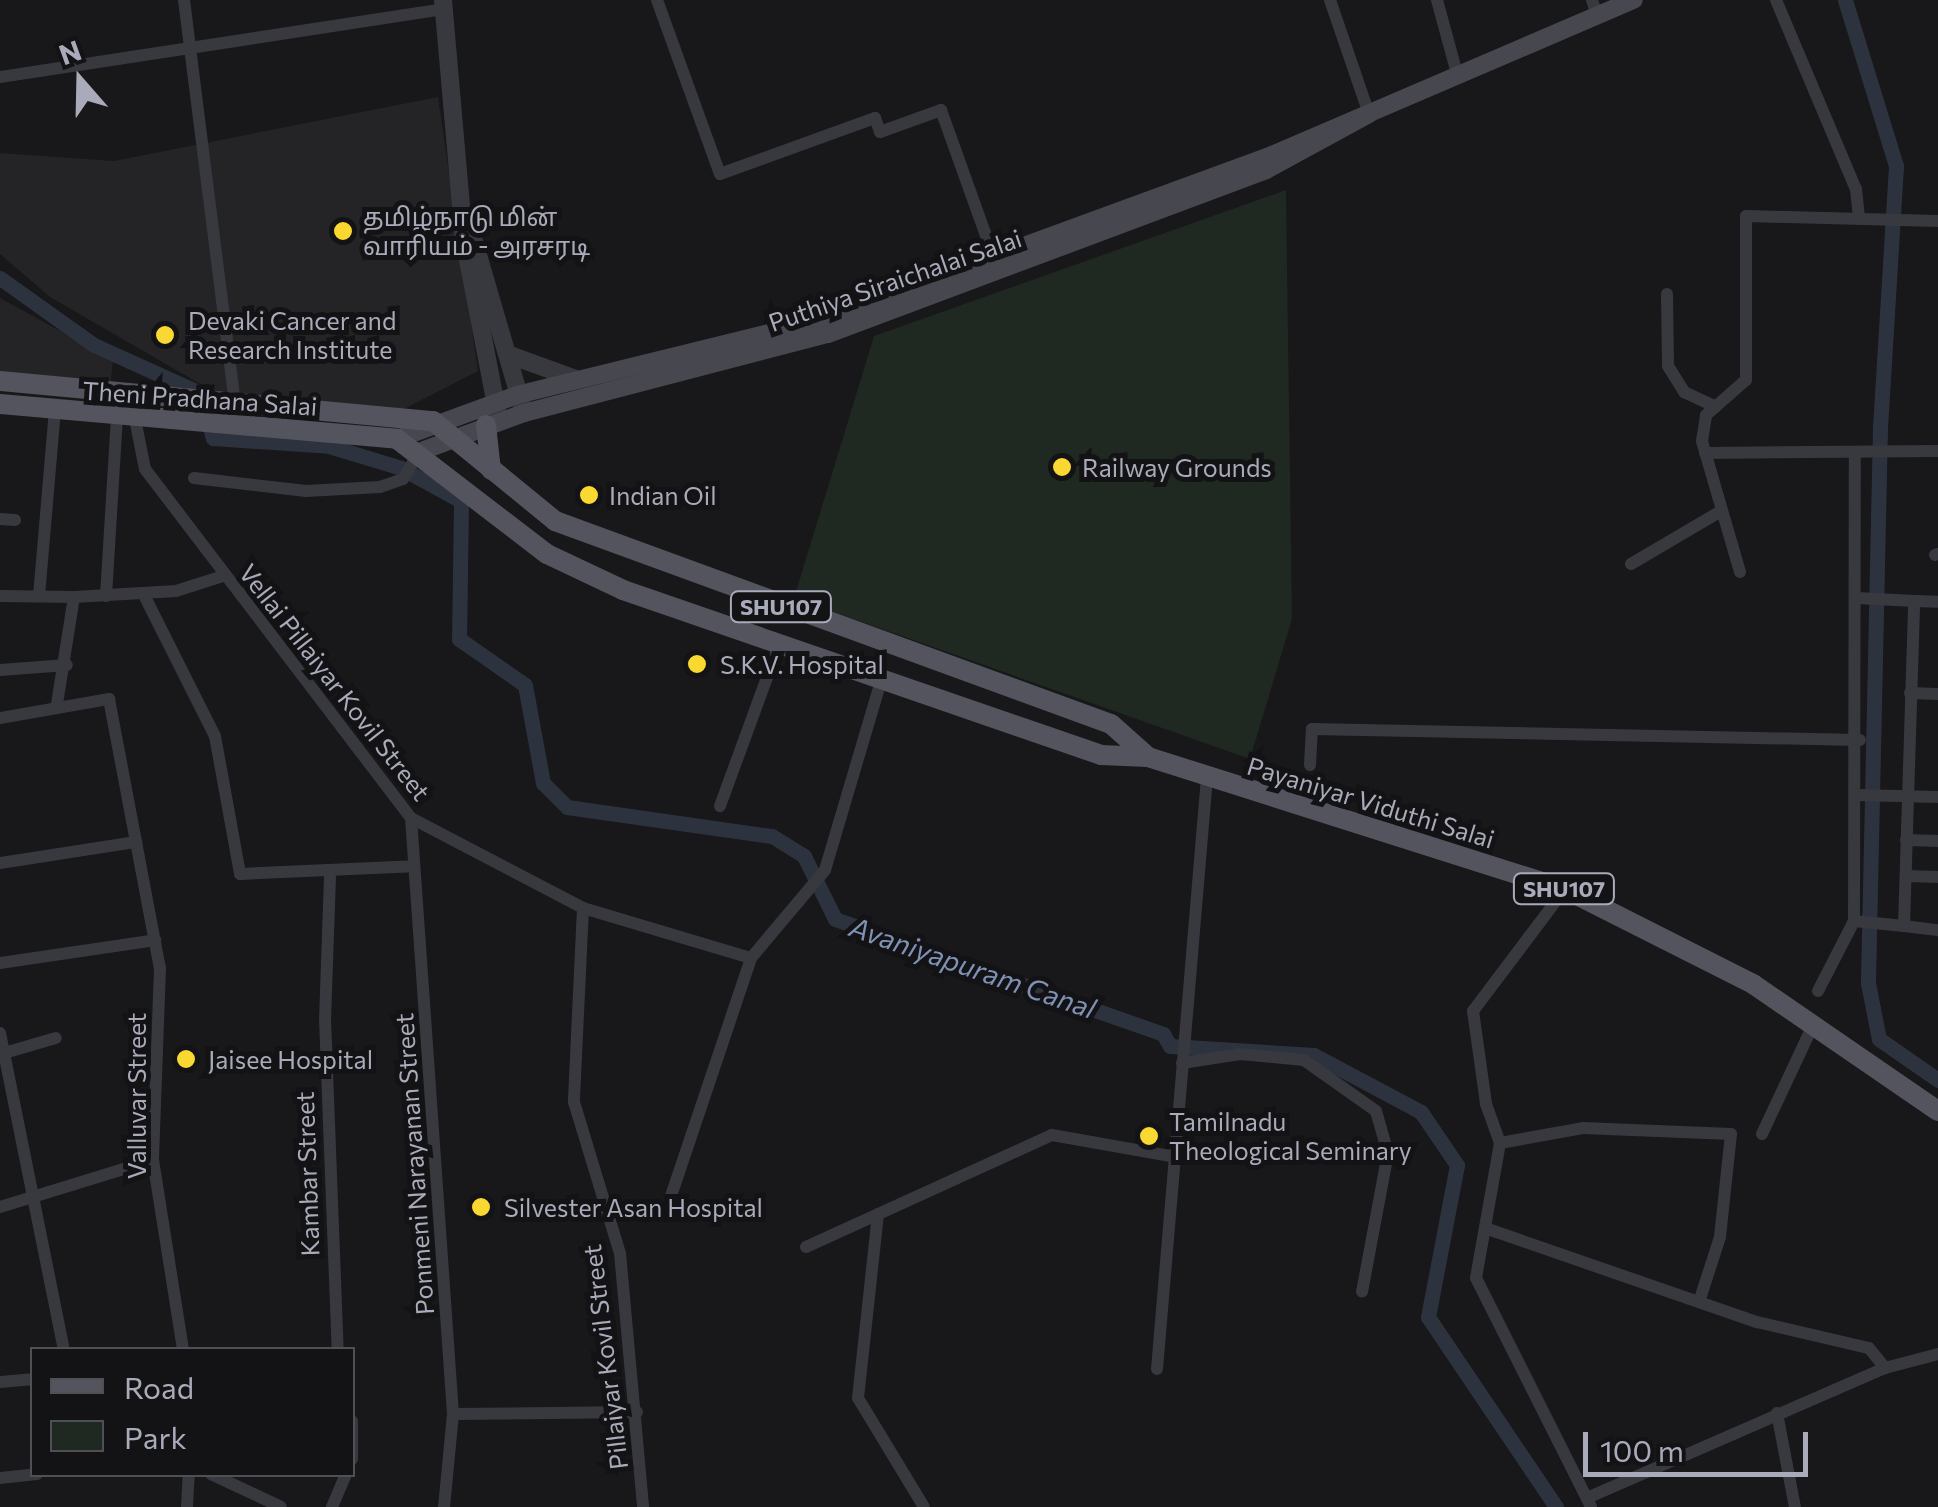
<!DOCTYPE html>
<html>
<head>
<meta charset="utf-8">
<style>
  body { margin:0 }
  #map { position:relative; width:1938px; height:1507px; overflow:hidden; background:#181719; font-family:Commissioner,"Noto Sans Tamil",sans-serif }
  div>[style] { position:absolute }
  .built>* { inset:0; background:#242326 }
  .green>* { inset:0; background:#1f2821 }
  .canal>* { height:15px; margin:-7.5px; padding:0 7.5px; transform-origin:7.5px; border-radius:7.5px; background:#2d333e }
  .minor>* { height:12px; margin:-6px; padding:0 6px; transform-origin:6px; border-radius:6px; background:#38383f }
  .tertiary>* { height:18px; margin:-9px; padding:0 9px; transform-origin:9px; border-radius:9px; background:#38383f }
  .secondary>* { height:18px; margin:-9px; padding:0 9px; transform-origin:9px; border-radius:9px; background:#46474f }
  .primary>* { height:20px; margin:-10px; padding:0 10px; transform-origin:10px; border-radius:10px; background:#54545e }
  .dots>* { width:28px; height:28px; translate:-50% -50%; box-sizing:border-box; border:5px solid #131214; border-radius:50% }
  span { translate:-50% -50%; white-space:nowrap; text-align:center; line-height:1.15; -webkit-text-stroke:10px #131214; paint-order:stroke }
  .shield-label span { padding:2px 8px; background:#131214; border:2px solid; border-radius:8px; -webkit-text-stroke-width:0 }
  .shield-label { font-size:22px; color:#a9abba; font-weight:700 }
  .poi-label { font-size:25px; color:#a9abba }
  .left { translate:0 -50%; text-align:left }
  .street-label { font-size:25px; color:#a9abba }
  .water-label { font-size:28px; color:#7f92b6; font-style:italic }
  .legend { position:absolute; left:30px; top:1347px; width:325px; height:130px; box-sizing:border-box; background:#131214; border:2px solid #4f4f56; margin:0; padding:12px 18px; list-style:none; font-size:30px; color:#a9abba }
  .legend li { display:flex; align-items:center; gap:20px; height:50px }
  .legend b { width:50px; border:2px solid #4f4f56 }
  .north { position:absolute; left:30px; top:30px; width:100px; height:100px; -webkit-text-stroke:8px #131214; paint-order:stroke; rotate:340deg; font-size:28px; font-weight:700; line-height:40px; text-align:center; color:#a9abba }
  .north::after { content:''; display:block; margin:auto; width:35px; height:45px; background:#a9abba; clip-path:polygon(50% 0,100% 100%,50% 72%,0 100%) }
  .scale { position:absolute; left:1583px; top:1432px; width:225px; height:45px; box-sizing:border-box; border:5px solid #a9abba; border-top:0; padding-left:12px; font-size:30px; line-height:35px; white-space:nowrap; color:#a9abba; -webkit-text-stroke:8px #131214; paint-order:stroke }
</style>
</head>
<body>
<div id="map">
  <div class="built">
    <i style="clip-path:polygon(438px 97px,478px 371px,402px 410px,216px 393px,50px 297px,0 254px,0 153px,114px 161px)"></i>
    <i style="clip-path:polygon(0 298px,113px 360px,110px 388px,0 376px)"></i>
  </div>
  <div class="green">
    <i style="clip-path:polygon(1286px 190px,1292px 619px,1250px 759px,794px 598px,874px 336px)"></i>
  </div>
  <div class="canal">
    <i style="left:1845px;top:0;width:174px;rotate:72.9deg"></i>
    <i style="left:1896px;top:166px;width:261px;rotate:93.5deg"></i>
    <i style="left:1880px;top:427px;width:556px;rotate:91.24deg"></i>
    <i style="left:1868px;top:983px;width:57px;rotate:78.9deg"></i>
    <i style="left:1879px;top:1039px;width:72px;rotate:34.8deg"></i>
    <i style="left:0;top:278px;width:115px;rotate:35.5deg"></i>
    <i style="left:94px;top:345px;width:116px;rotate:24.4deg"></i>
    <i style="left:200px;top:393px;width:47px;rotate:73.9deg"></i>
    <i style="left:213px;top:438px;width:116px;rotate:3.9deg"></i>
    <i style="left:329px;top:446px;width:75px;rotate:17deg"></i>
    <i style="left:401px;top:468px;width:68px;rotate:28.8deg"></i>
    <i style="left:461px;top:501px;width:138px;rotate:90.8deg"></i>
    <i style="left:459px;top:639px;width:80px;rotate:34.9deg"></i>
    <i style="left:525px;top:685px;width:100px;rotate:79.6deg"></i>
    <i style="left:543px;top:783px;width:34px;rotate:45deg"></i>
    <i style="left:567px;top:807px;width:207px;rotate:8.1deg"></i>
    <i style="left:772px;top:836px;width:38px;rotate:32deg"></i>
    <i style="left:804px;top:856px;width:70px;rotate:63.8deg"></i>
    <i style="left:835px;top:919px;width:348px;rotate:19.3deg"></i>
    <i style="left:1163px;top:1034px;width:14px;rotate:60deg"></i>
    <i style="left:1170px;top:1046px;width:144px;rotate:3.6deg"></i>
    <i style="left:1314px;top:1055px;width:121px;rotate:28deg"></i>
    <i style="left:1421px;top:1112px;width:64px;rotate:55.8deg"></i>
    <i style="left:1457px;top:1165px;width:155px;rotate:100.8deg"></i>
    <i style="left:1428px;top:1317px;width:229px;rotate:56deg"></i>
  </div>
  <div class="minor">
    <i style="left:184px;top:0;width:406px;rotate:82.8deg"></i>
    <i style="left:657px;top:0;width:185px;rotate:70.1deg"></i>
    <i style="left:720px;top:174px;width:165px;rotate:-19.9deg"></i>
    <i style="left:875px;top:118px;width:15px;rotate:70deg"></i>
    <i style="left:880px;top:132px;width:65px;rotate:-19.8deg"></i>
    <i style="left:941px;top:110px;width:157px;rotate:70.3deg"></i>
    <i style="left:1330px;top:0;width:120px;rotate:71.1deg"></i>
    <i style="left:1437px;top:0;width:73px;rotate:74.8deg"></i>
    <i style="left:1592px;top:0;width:16px;rotate:72deg"></i>
    <i style="left:1776px;top:0;width:205px;rotate:67.1deg"></i>
    <i style="left:1856px;top:189px;width:30px;rotate:84deg"></i>
    <i style="left:0;top:77px;width:450px;rotate:-8.7deg"></i>
    <i style="left:1667px;top:294px;width:72px;rotate:89.2deg"></i>
    <i style="left:1668px;top:366px;width:31px;rotate:58deg"></i>
    <i style="left:1684px;top:392px;width:35px;rotate:25deg"></i>
    <i style="left:135px;top:419px;width:51px;rotate:78.7deg"></i>
    <i style="left:145px;top:469px;width:439px;rotate:52.7deg"></i>
    <i style="left:411px;top:818px;width:194px;rotate:27.6deg"></i>
    <i style="left:583px;top:908px;width:175px;rotate:16.6deg"></i>
    <i style="left:1705px;top:453px;width:233px;rotate:-0.5deg"></i>
    <i style="left:194px;top:478px;width:113px;rotate:6.6deg"></i>
    <i style="left:306px;top:491px;width:74px;rotate:-3.1deg"></i>
    <i style="left:380px;top:487px;width:24px;rotate:-19deg"></i>
    <i style="left:403px;top:479px;width:31px;rotate:-59deg"></i>
    <i style="left:0;top:519px;width:15px;rotate:4deg"></i>
    <i style="left:1935px;top:555px;width:3px;rotate:-18deg"></i>
    <i style="left:1631px;top:564px;width:104px;rotate:-30.5deg"></i>
    <i style="left:1740px;top:572px;width:136px;rotate:-106.2deg"></i>
    <i style="left:1702px;top:441px;width:26px;rotate:-81deg"></i>
    <i style="left:1706px;top:415px;width:53px;rotate:-41.2deg"></i>
    <i style="left:1746px;top:380px;width:164px;rotate:-90deg"></i>
    <i style="left:1746px;top:216px;width:192px;rotate:1.5deg"></i>
    <i style="left:143px;top:593px;width:160px;rotate:63.3deg"></i>
    <i style="left:215px;top:736px;width:140px;rotate:79.7deg"></i>
    <i style="left:240px;top:874px;width:173px;rotate:-2.6deg"></i>
    <i style="left:0;top:596px;width:74px;rotate:0.8deg"></i>
    <i style="left:39px;top:596px;width:186px;rotate:-85.1deg"></i>
    <i style="left:106px;top:596px;width:178px;rotate:-86.5deg"></i>
    <i style="left:1857px;top:598px;width:57px;rotate:3deg"></i>
    <i style="left:0;top:670px;width:67px;rotate:-4.3deg"></i>
    <i style="left:1910px;top:693px;width:28px;rotate:2deg"></i>
    <i style="left:57px;top:704px;width:108px;rotate:-81deg"></i>
    <i style="left:74px;top:597px;width:102px;rotate:-3.4deg"></i>
    <i style="left:176px;top:591px;width:49px;rotate:-17.7deg"></i>
    <i style="left:0;top:718px;width:111px;rotate:-9.9deg"></i>
    <i style="left:109px;top:699px;width:274px;rotate:79.3deg"></i>
    <i style="left:160px;top:968px;width:192px;rotate:92.1deg"></i>
    <i style="left:153px;top:1160px;width:192px;rotate:81deg"></i>
    <i style="left:1310px;top:765px;width:36px;rotate:-87deg"></i>
    <i style="left:1312px;top:729px;width:548px;rotate:1.15deg"></i>
    <i style="left:1857px;top:795px;width:81px;rotate:1.4deg"></i>
    <i style="left:720px;top:806px;width:171px;rotate:-69.9deg"></i>
    <i style="left:411px;top:818px;width:597px;rotate:85.97deg"></i>
    <i style="left:453px;top:1414px;width:93px;rotate:95.5deg"></i>
    <i style="left:1906px;top:840px;width:32px;rotate:2deg"></i>
    <i style="left:0;top:863px;width:138px;rotate:-8.8deg"></i>
    <i style="left:1906px;top:876px;width:32px;rotate:2deg"></i>
    <i style="left:330px;top:877px;width:142px;rotate:92deg"></i>
    <i style="left:325px;top:1019px;width:331px;rotate:87.8deg"></i>
    <i style="left:1565px;top:889px;width:153px;rotate:127deg"></i>
    <i style="left:1473px;top:1011px;width:94px;rotate:82deg"></i>
    <i style="left:1486px;top:1104px;width:41px;rotate:70.3deg"></i>
    <i style="left:1500px;top:1143px;width:84px;rotate:-10.2deg"></i>
    <i style="left:1583px;top:1128px;width:148px;rotate:2.3deg"></i>
    <i style="left:1731px;top:1134px;width:104px;rotate:96.1deg"></i>
    <i style="left:1720px;top:1237px;width:65px;rotate:107.9deg"></i>
    <i style="left:583px;top:908px;width:194px;rotate:92.7deg"></i>
    <i style="left:574px;top:1102px;width:158px;rotate:73.1deg"></i>
    <i style="left:620px;top:1253px;width:255px;rotate:84.8deg"></i>
    <i style="left:1854px;top:921px;width:469px;rotate:-89.9deg"></i>
    <i style="left:1904px;top:926px;width:34px;rotate:7deg"></i>
    <i style="left:0;top:963px;width:157px;rotate:-8.4deg"></i>
    <i style="left:1818px;top:991px;width:79px;rotate:-62.8deg"></i>
    <i style="left:1854px;top:921px;width:50px;rotate:5.7deg"></i>
    <i style="left:1904px;top:926px;width:325px;rotate:-88.2deg"></i>
    <i style="left:1914px;top:601px;width:24px;rotate:2deg"></i>
    <i style="left:0;top:1033px;width:323px;rotate:78.6deg"></i>
    <i style="left:1px;top:1054px;width:57px;rotate:-16.2deg"></i>
    <i style="left:1182px;top:1063px;width:59px;rotate:-8.8deg"></i>
    <i style="left:1240px;top:1054px;width:64px;rotate:5.4deg"></i>
    <i style="left:1304px;top:1060px;width:88px;rotate:35.3deg"></i>
    <i style="left:1376px;top:1111px;width:44px;rotate:74.1deg"></i>
    <i style="left:1388px;top:1153px;width:141px;rotate:100.6deg"></i>
    <i style="left:1762px;top:1134px;width:120px;rotate:-64.9deg"></i>
    <i style="left:1500px;top:1143px;width:137px;rotate:100.1deg"></i>
    <i style="left:1476px;top:1278px;width:256px;rotate:63.3deg"></i>
    <i style="left:671px;top:1196px;width:251px;rotate:-71.4deg"></i>
    <i style="left:751px;top:958px;width:115px;rotate:-49.9deg"></i>
    <i style="left:825px;top:870px;width:200px;rotate:-73.5deg"></i>
    <i style="left:0;top:1207px;width:160px;rotate:-17.1deg"></i>
    <i style="left:878px;top:1214px;width:185px;rotate:96.2deg"></i>
    <i style="left:858px;top:1398px;width:127px;rotate:58.8deg"></i>
    <i style="left:1485px;top:1228px;width:288px;rotate:19.1deg"></i>
    <i style="left:1757px;top:1322px;width:115px;rotate:13.1deg"></i>
    <i style="left:1869px;top:1348px;width:26px;rotate:51deg"></i>
    <i style="left:1885px;top:1368px;width:55px;rotate:-14.8deg"></i>
    <i style="left:806px;top:1247px;width:270px;rotate:-24.5deg"></i>
    <i style="left:1052px;top:1135px;width:125px;rotate:10.1deg"></i>
    <i style="left:1157px;top:1369px;width:594px;rotate:-85.17deg"></i>
    <i style="left:0;top:1382px;width:32px;rotate:-5deg"></i>
    <i style="left:1777px;top:1413px;width:96px;rotate:79.2deg"></i>
    <i style="left:453px;top:1414px;width:184px;rotate:-0.6deg"></i>
    <i style="left:352px;top:1421px;width:38px;rotate:90deg"></i>
    <i style="left:211px;top:1474px;width:77px;rotate:25.2deg"></i>
    <i style="left:0;top:1478px;width:37px;rotate:-6deg"></i>
    <i style="left:1587px;top:1498px;width:325px;rotate:-23.6deg"></i>
    <i style="left:187px;top:1507px;width:33px;rotate:-87deg"></i>
    <i style="left:332px;top:1507px;width:36px;rotate:-67deg"></i>
  </div>
  <div class="tertiary">
    <i style="left:443px;top:0;width:240px;rotate:85deg"></i>
    <i style="left:464px;top:239px;width:179px;rotate:79.1deg"></i>
    <i style="left:466px;top:214px;width:203px;rotate:73.7deg"></i>
    <i style="left:507px;top:354px;width:73px;rotate:19.9deg"></i>
  </div>
  <div class="secondary">
    <i style="left:397px;top:439px;width:128px;rotate:-20.1deg"></i>
    <i style="left:517px;top:395px;width:311px;rotate:-13.8deg"></i>
    <i style="left:819px;top:321px;width:477px;rotate:-20.1deg"></i>
    <i style="left:1267px;top:157px;width:399px;rotate:-23.2deg"></i>
    <i style="left:419px;top:452px;width:112px;rotate:-20.4deg"></i>
    <i style="left:524px;top:413px;width:314px;rotate:-14.6deg"></i>
    <i style="left:828px;top:334px;width:468px;rotate:-20.5deg"></i>
    <i style="left:1266px;top:170px;width:117px;rotate:-28.5deg"></i>
  </div>
  <div class="primary">
    <i style="left:0;top:381px;width:435px;rotate:5.3deg"></i>
    <i style="left:433px;top:421px;width:158px;rotate:39.3deg"></i>
    <i style="left:555px;top:521px;width:592px;rotate:20.06deg"></i>
    <i style="left:1111px;top:724px;width:50px;rotate:41.7deg"></i>
    <i style="left:0;top:404px;width:399px;rotate:5deg"></i>
    <i style="left:397px;top:439px;width:189px;rotate:37.5deg"></i>
    <i style="left:547px;top:554px;width:84px;rotate:25.3deg"></i>
    <i style="left:623px;top:590px;width:506px;rotate:19.04deg"></i>
    <i style="left:1101px;top:755px;width:47px;rotate:2.4deg"></i>
    <i style="left:1148px;top:757px;width:437px;rotate:17.6deg"></i>
    <i style="left:1565px;top:889px;width:211px;rotate:26.8deg"></i>
    <i style="left:1753px;top:984px;width:224px;rotate:34.5deg"></i>
    <i style="left:486px;top:425px;width:45px;rotate:83.7deg"></i>
  </div>
  <div class="dots">
    <i style="left:343px;top:231px;background:#f8d831"></i>
    <i style="left:165px;top:335px;background:#f8d831"></i>
    <i style="left:1062px;top:467px;background:#f8d831"></i>
    <i style="left:589px;top:495px;background:#f8d831"></i>
    <i style="left:697px;top:664px;background:#f8d831"></i>
    <i style="left:186px;top:1059px;background:#f8d831"></i>
    <i style="left:1149px;top:1136px;background:#f8d831"></i>
    <i style="left:481px;top:1207px;background:#f8d831"></i>
  </div>
  <div class="shield-label">
    <span style="left:781px;top:607px">SHU107</span>
    <span style="left:1564px;top:889px">SHU107</span>
  </div>
  <div class="poi-label">
    <span class="left" style="left:363px;top:231px">தமிழ்நாடு மின்<br>வாரியம் - அரசரடி</span>
    <span class="left" style="left:188px;top:335px">Devaki Cancer and<br>Research Institute</span>
    <span class="left" style="left:1082px;top:467px">Railway Grounds</span>
    <span class="left" style="left:609px;top:495px">Indian Oil</span>
    <span class="left" style="left:720px;top:664px">S.K.V. Hospital</span>
    <span class="left" style="left:208px;top:1059px">Jaisee Hospital</span>
    <span class="left" style="left:1169px;top:1136px">Tamilnadu<br>Theological Seminary</span>
    <span class="left" style="left:504px;top:1207px">Silvester Asan Hospital</span>
  </div>
  <div class="street-label">
    <span style="left:895px;top:280px;rotate:-19deg">Puthiya Siraichalai Salai</span>
    <span style="left:200px;top:398px;rotate:4deg">Theni Pradhana Salai</span>
    <span style="left:335px;top:682px;rotate:52deg">Vellai Pillaiyar Kovil Street</span>
    <span style="left:1371px;top:802px;rotate:17deg">Payaniyar Viduthi Salai</span>
    <span style="left:136px;top:1096px;rotate:-90deg">Valluvar Street</span>
    <span style="left:414px;top:1164px;rotate:-94deg">Ponmeni Narayanan Street</span>
    <span style="left:307px;top:1174px;rotate:-92deg">Kambar Street</span>
    <span style="left:605px;top:1357px;rotate:-97deg">Pillaiyar Kovil Street</span>
  </div>
  <div class="water-label">
    <span style="left:973px;top:967px;rotate:19deg">Avaniyapuram Canal</span>
  </div>
  <ul class="legend">
  <li><b style="height:12px;background:#54545e"></b>Road</li>
  <li><b style="height:28px;background:#1f2821"></b>Park</li>
  </ul>
  <div class="north">N</div>
  <div class="scale">100 m</div>
</div>
</body>
</html>
